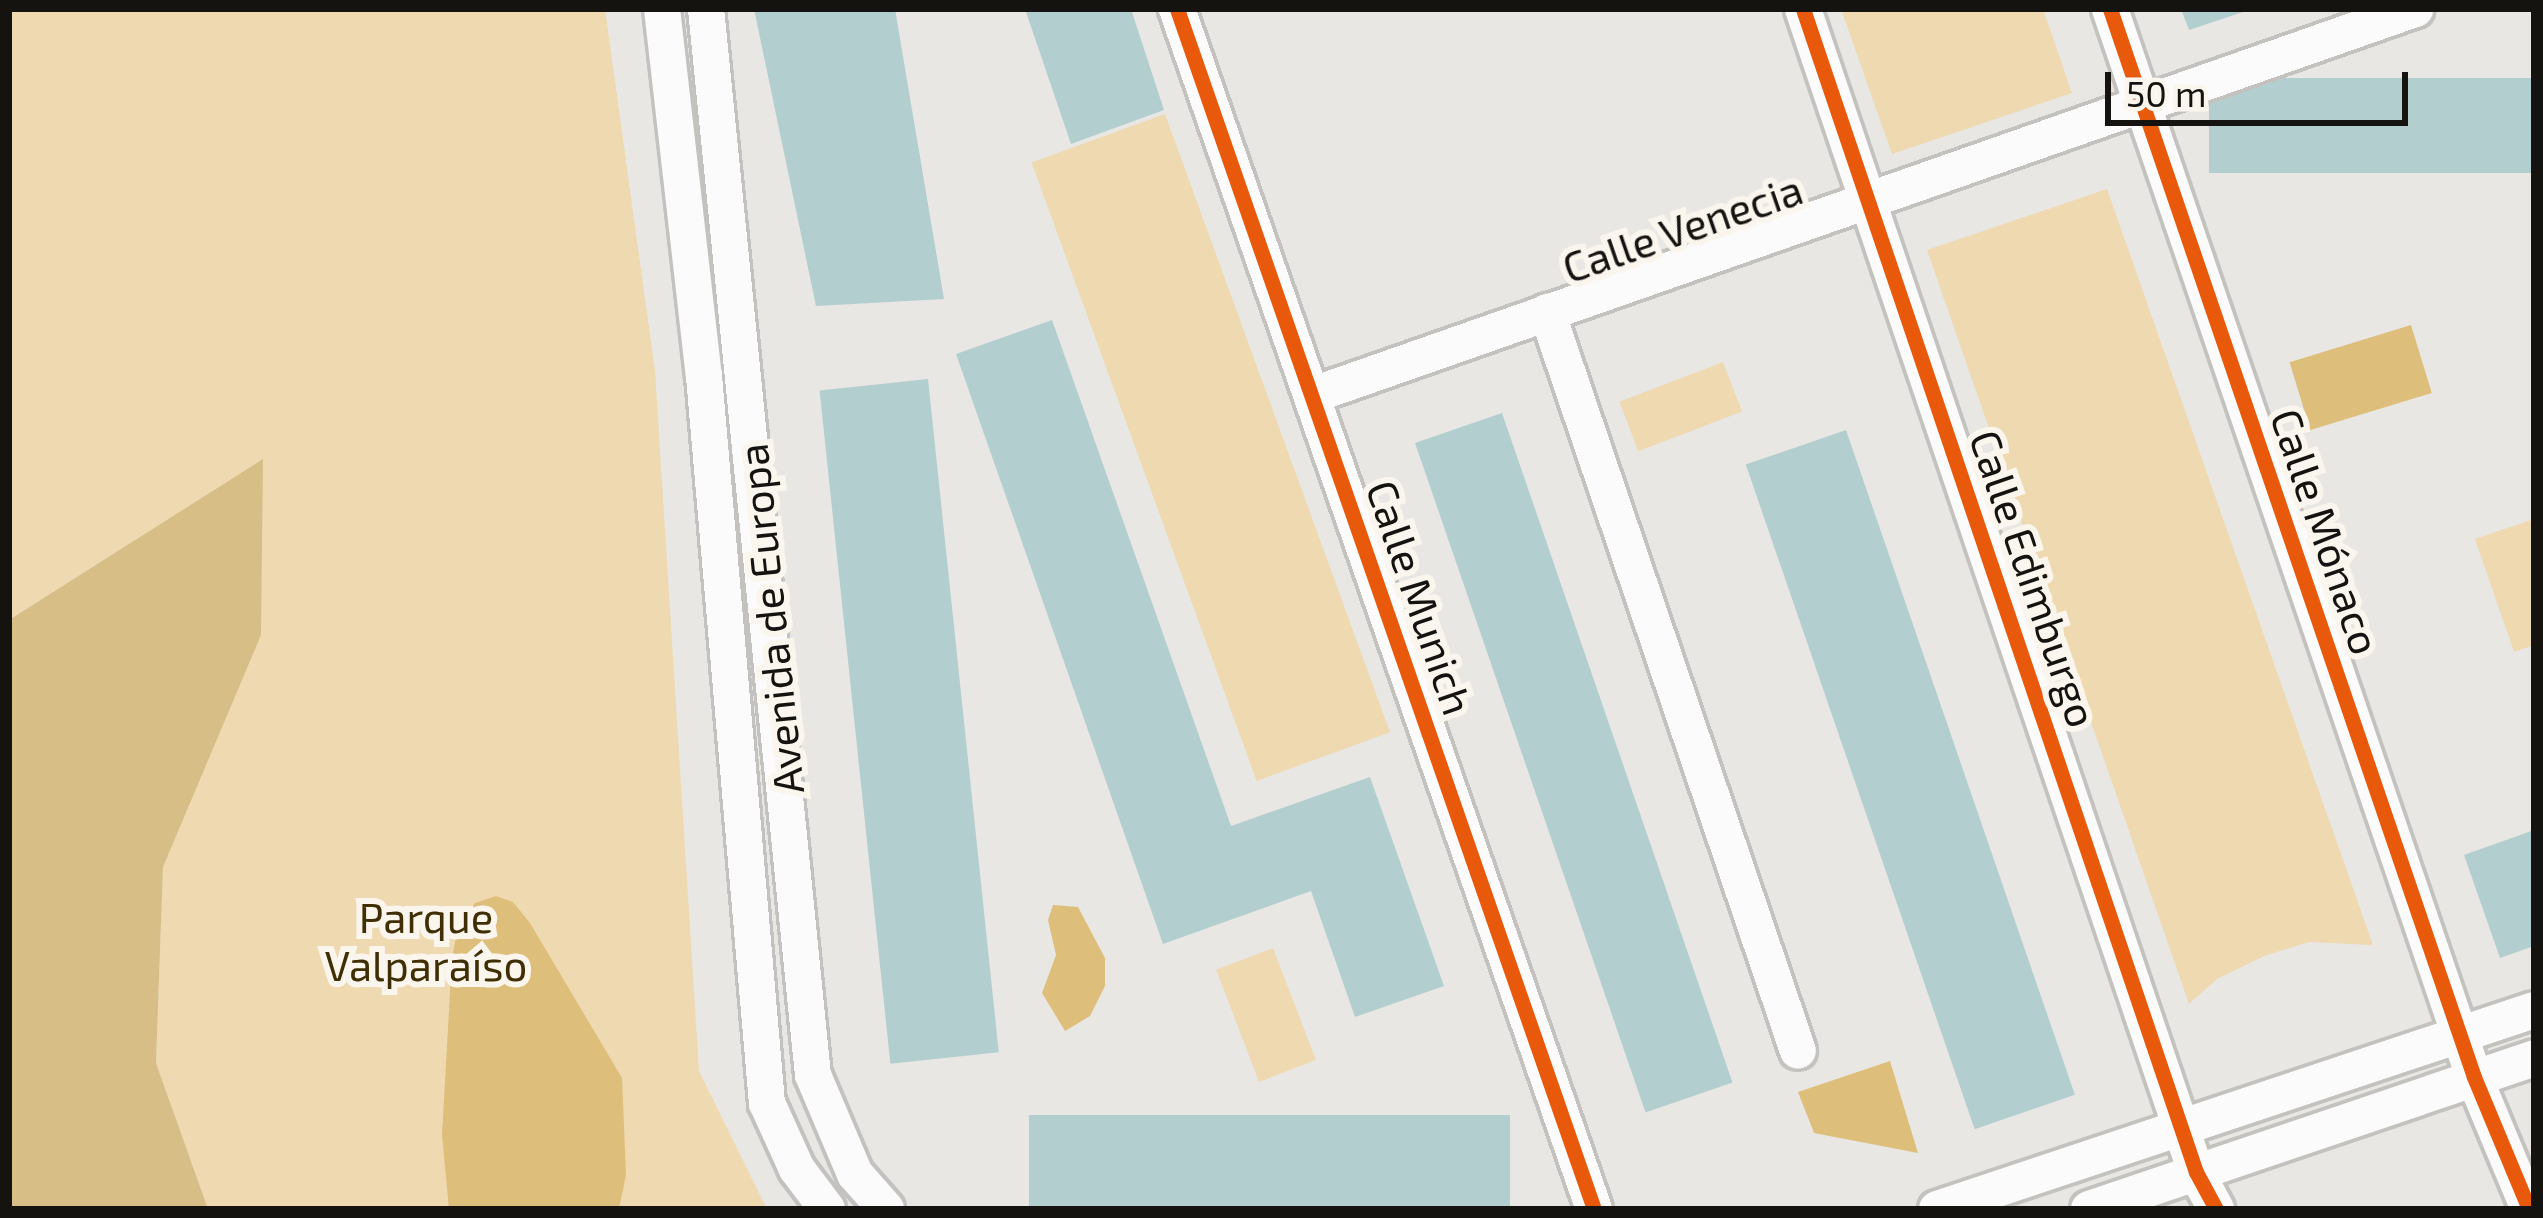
<!DOCTYPE html>
<html>
<head>
<meta charset="utf-8">
<style>
  body { margin:0 }
  #map { position:relative; width:2543px; height:1218px; overflow:hidden; background:#e9e7e3; font-family:"Exo 2",sans-serif }
  div>[style] { position:absolute }
  .green>* { inset:0; background:#eed9b1; transform-origin:0 0 }
  .forest>* { inset:0; background:#d7be87 }
  .water>* { inset:0; background:#debe7b; transform-origin:0 0 }
  .building>* { inset:0; background:#b3cecf; transform-origin:0 0 }
  .roads { filter:drop-shadow(3px 0 #c3c2be) drop-shadow(-3px 0 #c3c2be) drop-shadow(0 3px #c3c2be) drop-shadow(0 -3px #c3c2be) }
  .street>* { height:36px; margin:-18px; padding:0 18px; transform-origin:18px; border-radius:18px; background:#fcfbfb }
  .cycleway>* { height:15px; margin:-7.5px; padding:0 7.5px; transform-origin:7.5px; border-radius:7.5px; background:#e8590c }
  span { translate:-50% -50%; white-space:nowrap; text-align:center; line-height:1.15; -webkit-text-stroke:12px #faf5ed; paint-order:stroke }
  .street-label { font-size:42px; color:#141310 }
  .park-label { font-size:42px; color:#402e04 }
  .frame { position:absolute; inset:0; border:12px solid #141310; pointer-events:none }
  .scale { position:absolute; left:2105px; top:72px; width:303px; height:54px; box-sizing:border-box; border:6px solid #141310; border-top:0; padding-left:15px; font-size:36px; line-height:42px; white-space:nowrap; color:#141310; -webkit-text-stroke:9px #faf5ed; paint-order:stroke }
</style>
</head>
<body>
<div id="map">
  <div class="green">
    <i style="clip-path:polygon(9px 9px,605px 9px,655px 371px,699px 1071px,767px 1209px,208px 1209px,156px 1063px,163px 866px,260px 635px,262px 460px,9px 620px)"></i>
    <i style="clip-path:polygon(1841px 9px,2043px 9px,2072px 93px,1892px 154px)"></i>
    <i style="left:1165px;top:114px;width:658px;height:142px;rotate:70deg"></i>
    <i style="clip-path:polygon(2107px 189px,2373px 945px,2309px 942px,2264px 956px,2217px 979px,2189px 1004px,1927px 250px)"></i>
    <i style="left:1723px;top:362px;width:53px;height:111px;rotate:69deg"></i>
    <i style="clip-path:polygon(2534px 519px,2534px 645px,2514px 652px,2475px 539px)"></i>
    <i style="left:1273px;top:948px;width:120px;height:61px;rotate:69deg"></i>
  </div>
  <div class="forest">
    <i style="clip-path:polygon(263px 459px,261px 635px,163px 867px,156px 1063px,208px 1209px,9px 1209px,9px 620px)"></i>
  </div>
  <div class="water">
    <i style="left:2411px;top:325px;width:71px;height:127px;rotate:73deg"></i>
    <i style="clip-path:polygon(496px 896px,513px 902px,530px 923px,622px 1078px,626px 1175px,619px 1209px,449px 1209px,442px 1135px,452px 957px,459px 923px,475px 903px)"></i>
    <i style="clip-path:polygon(1053px 905px,1078px 907px,1105px 958px,1105px 986px,1090px 1016px,1065px 1031px,1042px 993px,1056px 955px,1048px 920px)"></i>
    <i style="clip-path:polygon(1890px 1061px,1918px 1153px,1814px 1133px,1798px 1092px)"></i>
  </div>
  <div class="building">
    <i style="clip-path:polygon(754px 9px,895px 9px,944px 299px,816px 306px)"></i>
    <i style="clip-path:polygon(1025px 9px,1131px 9px,1164px 110px,1071px 144px)"></i>
    <i style="clip-path:polygon(2181px 9px,2249px 9px,2249px 10px,2189px 30px)"></i>
    <i style="left:2534px;top:78px;width:95px;height:325px;rotate:90deg"></i>
    <i style="clip-path:polygon(1052px 320px,1231px 826px,1370px 777px,1444px 986px,1355px 1017px,1311px 891px,1163px 944px,956px 354px)"></i>
    <i style="left:928px;top:379px;width:677px;height:109px;rotate:84deg"></i>
    <i style="left:1502px;top:413px;width:708px;height:92px;rotate:71deg"></i>
    <i style="left:1846px;top:430px;width:703px;height:106px;rotate:71deg"></i>
    <i style="clip-path:polygon(2534px 830px,2534px 946px,2500px 958px,2464px 855px)"></i>
    <i style="left:1510px;top:1115px;width:94px;height:481px;rotate:90deg"></i>
  </div>
  <div class="roads">
    <div class="street">
      <i style="left:662px;top:9px;width:369px;rotate:83.5deg"></i>
      <i style="left:704px;top:376px;width:730px;rotate:85.05deg"></i>
      <i style="left:767px;top:1103px;width:72px;rotate:65.6deg"></i>
      <i style="left:797px;top:1169px;width:50px;rotate:53.1deg"></i>
      <i style="left:706px;top:9px;width:1071px;rotate:84.27deg"></i>
      <i style="left:813px;top:1075px;width:108px;rotate:67deg"></i>
      <i style="left:855px;top:1174px;width:47px;rotate:48.5deg"></i>
      <i style="left:1177px;top:9px;width:1270px;rotate:70.84deg"></i>
      <i style="left:1803px;top:9px;width:1228px;rotate:71.33deg"></i>
      <i style="left:2196px;top:1172px;width:42px;rotate:61.6deg"></i>
      <i style="left:2110px;top:9px;width:1128px;rotate:71.18deg"></i>
      <i style="left:2474px;top:1077px;width:143px;rotate:67.4deg"></i>
      <i style="left:1547px;top:312px;width:780px;rotate:71.24deg"></i>
      <i style="left:1313px;top:395px;width:1168px;rotate:-19.3deg"></i>
      <i style="left:1937px;top:1209px;width:629px;rotate:-18.43deg"></i>
      <i style="left:2089px;top:1209px;width:470px;rotate:-18.7deg"></i>
    </div>
  </div>
  <div class="cycleway">
    <i style="left:1177px;top:9px;width:1270px;rotate:70.84deg"></i>
    <i style="left:1803px;top:9px;width:1228px;rotate:71.33deg"></i>
    <i style="left:2196px;top:1172px;width:42px;rotate:61.6deg"></i>
    <i style="left:2110px;top:9px;width:1128px;rotate:71.18deg"></i>
    <i style="left:2474px;top:1077px;width:143px;rotate:67.4deg"></i>
  </div>
  <div class="street-label">
    <span style="left:1682px;top:227px;rotate:-19deg">Calle Venecia</span>
    <span style="left:2327px;top:531px;rotate:71deg">Calle Mónaco</span>
    <span style="left:2035px;top:578px;rotate:71deg">Calle Edimburgo</span>
    <span style="left:1421px;top:597px;rotate:71deg">Calle Munich</span>
    <span style="left:769px;top:619px;rotate:-96deg">Avenida de Europa</span>
  </div>
  <div class="park-label">
    <span style="left:426px;top:940px">Parque<br>Valparaíso</span>
  </div>
  <div class="frame"></div>
  <div class="scale">50 m</div>
</div>
</body>
</html>
